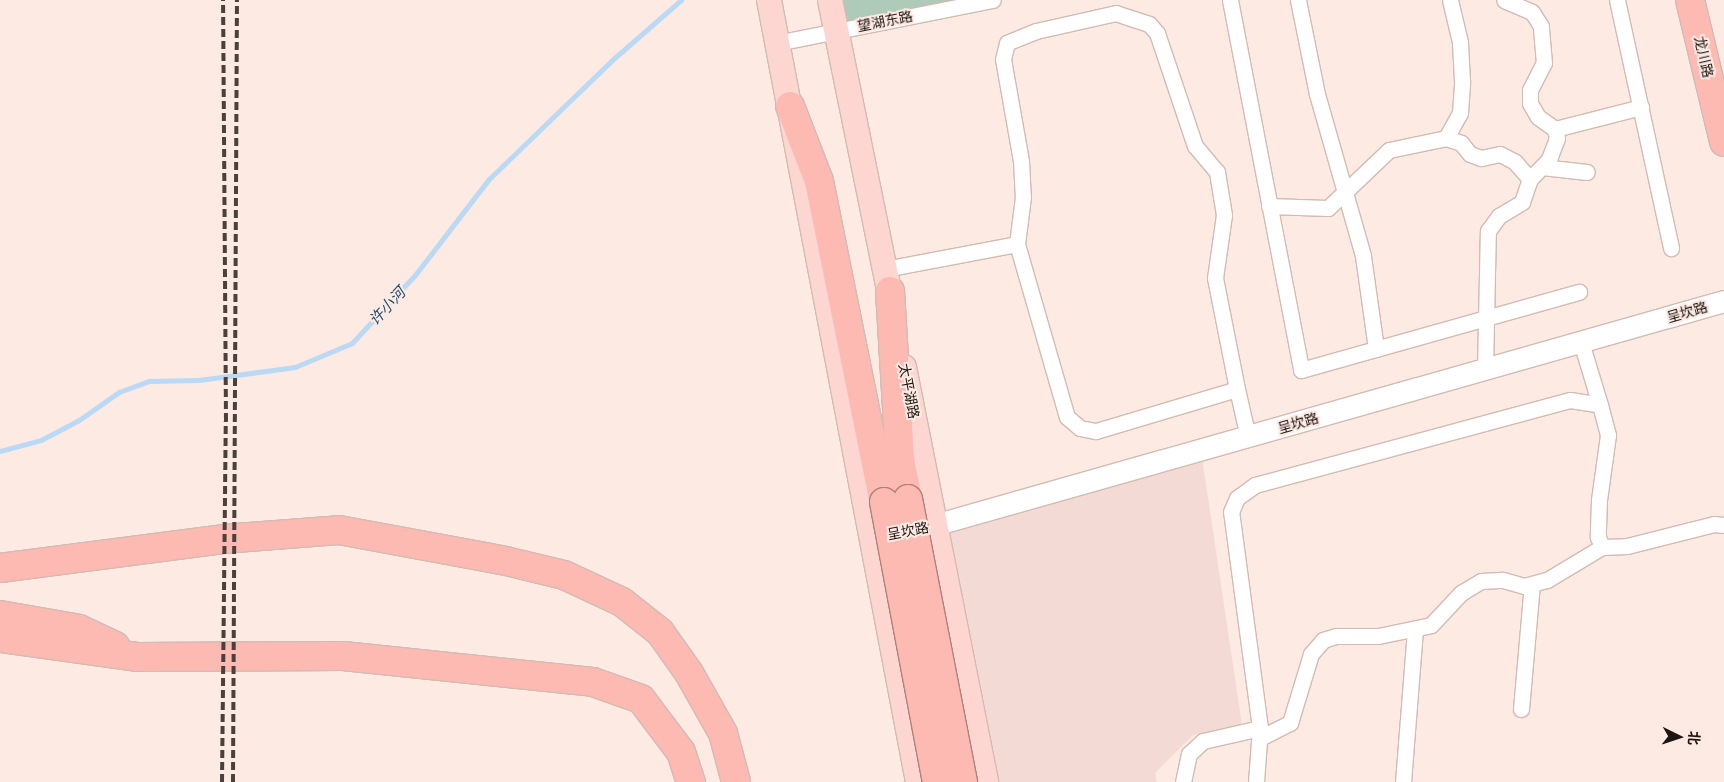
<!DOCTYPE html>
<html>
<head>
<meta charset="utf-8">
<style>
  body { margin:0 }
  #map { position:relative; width:1724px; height:782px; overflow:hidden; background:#fdeae3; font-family:"Noto Serif","Noto Sans SC",serif }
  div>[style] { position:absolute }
  .commercial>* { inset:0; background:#f4dad4 }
  .green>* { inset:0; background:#aecab9 }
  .stream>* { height:5px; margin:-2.5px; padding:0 2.5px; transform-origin:2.5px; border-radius:2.5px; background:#bad9f5 }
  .roads { filter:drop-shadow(1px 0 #d2bbb2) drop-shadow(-1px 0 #d2bbb2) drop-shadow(0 1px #d2bbb2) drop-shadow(0 -1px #d2bbb2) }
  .street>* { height:15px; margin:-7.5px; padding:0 7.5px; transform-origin:7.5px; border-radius:7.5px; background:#fff }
  .secondary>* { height:21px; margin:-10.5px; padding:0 10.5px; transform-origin:10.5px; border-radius:10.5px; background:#fff }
  .primary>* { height:24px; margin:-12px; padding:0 12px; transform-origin:12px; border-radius:12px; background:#fdd6d1 }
  .highway>* { height:28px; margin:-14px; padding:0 14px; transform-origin:14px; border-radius:14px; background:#fcbab2 }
  .rail>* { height:4px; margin-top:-2px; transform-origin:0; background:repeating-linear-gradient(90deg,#4a403c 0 8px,transparent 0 12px) }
  .bridges { filter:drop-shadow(1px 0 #ae807a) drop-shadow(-1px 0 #ae807a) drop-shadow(0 1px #ae807a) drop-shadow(0 -1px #ae807a) }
  .highway-bridge>* { height:28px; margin:-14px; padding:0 14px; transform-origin:14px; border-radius:14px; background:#fcbab2 }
  span { translate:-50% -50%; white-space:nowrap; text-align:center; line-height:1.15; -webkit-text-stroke:4px #fdeae3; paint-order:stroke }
  .street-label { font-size:14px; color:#1d1512 }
  .water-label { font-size:15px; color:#1d4d72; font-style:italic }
  .north { position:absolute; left:1654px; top:712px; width:50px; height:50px; -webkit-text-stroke:4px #fdeae3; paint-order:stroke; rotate:94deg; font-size:14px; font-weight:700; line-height:20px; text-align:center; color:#1d1512 }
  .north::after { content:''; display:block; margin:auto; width:18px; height:22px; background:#1d1512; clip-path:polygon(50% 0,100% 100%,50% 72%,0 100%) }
</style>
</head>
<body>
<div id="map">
  <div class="commercial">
    <i style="clip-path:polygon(1201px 451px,1242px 725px,1193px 735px,1155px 773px,1157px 782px,986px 782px,935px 526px)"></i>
  </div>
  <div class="green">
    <i style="clip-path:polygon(830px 0,993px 0,836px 30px)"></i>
  </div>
  <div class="stream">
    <i style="left:0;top:451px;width:42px;rotate:-15deg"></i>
    <i style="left:41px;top:440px;width:43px;rotate:-27.8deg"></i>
    <i style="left:79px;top:420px;width:49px;rotate:-35deg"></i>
    <i style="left:119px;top:392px;width:33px;rotate:-20deg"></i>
    <i style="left:150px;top:381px;width:49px;rotate:-1.2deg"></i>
    <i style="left:199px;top:380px;width:97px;rotate:-7.7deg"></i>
    <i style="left:295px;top:367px;width:62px;rotate:-22.8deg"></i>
    <i style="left:352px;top:343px;width:93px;rotate:-47.2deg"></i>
    <i style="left:415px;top:275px;width:121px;rotate:-52.4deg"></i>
    <i style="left:489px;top:179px;width:170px;rotate:-44deg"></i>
    <i style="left:611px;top:61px;width:93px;rotate:-41.1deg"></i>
  </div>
  <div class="roads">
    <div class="street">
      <i style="left:1230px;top:0;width:377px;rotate:79.1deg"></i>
      <i style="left:1301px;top:370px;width:289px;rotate:-15.7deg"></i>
      <i style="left:1298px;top:0;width:96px;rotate:78.6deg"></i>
      <i style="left:1317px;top:94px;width:168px;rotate:74.1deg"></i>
      <i style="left:1363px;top:256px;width:94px;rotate:82deg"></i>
      <i style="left:1617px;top:0;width:254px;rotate:77.7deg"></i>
      <i style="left:777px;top:43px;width:220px;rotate:-11.3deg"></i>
      <i style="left:1555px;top:129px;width:89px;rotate:-14.3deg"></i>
      <i style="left:1446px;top:138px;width:29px;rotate:-61deg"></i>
      <i style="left:1460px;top:113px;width:32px;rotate:-86deg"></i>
      <i style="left:1462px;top:81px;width:39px;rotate:-93deg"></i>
      <i style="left:1460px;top:42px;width:43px;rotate:-103.4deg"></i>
      <i style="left:1542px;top:167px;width:45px;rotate:6.3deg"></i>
      <i style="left:1269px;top:206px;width:59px;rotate:1.9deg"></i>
      <i style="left:1328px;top:208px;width:84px;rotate:-43.6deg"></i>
      <i style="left:1389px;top:150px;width:58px;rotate:-11.9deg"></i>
      <i style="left:1446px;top:138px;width:16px;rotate:18deg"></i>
      <i style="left:1461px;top:143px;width:14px;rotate:51deg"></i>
      <i style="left:1470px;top:154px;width:12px;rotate:20deg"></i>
      <i style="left:1481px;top:158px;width:19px;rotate:-12deg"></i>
      <i style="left:1500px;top:154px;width:17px;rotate:28deg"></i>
      <i style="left:1515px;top:162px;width:23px;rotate:49deg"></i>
      <i style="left:885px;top:269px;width:134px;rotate:-10.7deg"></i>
      <i style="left:1017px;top:244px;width:180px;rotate:73.9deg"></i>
      <i style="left:1067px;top:417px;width:17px;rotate:40deg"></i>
      <i style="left:1080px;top:428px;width:16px;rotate:11deg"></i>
      <i style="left:1096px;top:431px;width:147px;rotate:-16.6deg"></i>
      <i style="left:1237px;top:389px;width:113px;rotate:-101.2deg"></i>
      <i style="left:1215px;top:278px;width:64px;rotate:-81.9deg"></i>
      <i style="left:1224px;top:215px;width:44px;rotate:-99.2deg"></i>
      <i style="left:1217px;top:172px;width:34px;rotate:-130deg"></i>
      <i style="left:1195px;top:146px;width:119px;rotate:-108.6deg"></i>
      <i style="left:1157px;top:33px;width:12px;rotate:-132deg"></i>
      <i style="left:1149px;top:24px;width:35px;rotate:-162deg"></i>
      <i style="left:1116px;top:13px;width:82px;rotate:167.3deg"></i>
      <i style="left:1036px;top:31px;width:31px;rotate:158deg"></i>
      <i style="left:1007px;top:43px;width:16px;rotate:104deg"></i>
      <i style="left:1003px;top:59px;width:104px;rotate:80deg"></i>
      <i style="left:1021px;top:161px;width:36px;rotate:87deg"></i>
      <i style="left:1023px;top:197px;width:47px;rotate:97.3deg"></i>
      <i style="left:1581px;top:342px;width:66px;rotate:73.2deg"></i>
      <i style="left:1485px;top:369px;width:138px;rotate:-88.8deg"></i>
      <i style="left:1488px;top:231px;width:19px;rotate:-54deg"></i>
      <i style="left:1499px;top:216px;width:27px;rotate:-31deg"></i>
      <i style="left:1522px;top:202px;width:24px;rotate:-71deg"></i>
      <i style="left:1530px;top:179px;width:28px;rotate:-46deg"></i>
      <i style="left:1549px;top:159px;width:22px;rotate:-69deg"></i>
      <i style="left:1557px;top:138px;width:9px;rotate:-103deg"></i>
      <i style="left:1555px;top:129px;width:21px;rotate:-145deg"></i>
      <i style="left:1538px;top:117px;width:16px;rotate:-120deg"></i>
      <i style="left:1530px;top:103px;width:13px;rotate:-90deg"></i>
      <i style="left:1530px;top:90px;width:30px;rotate:-63deg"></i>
      <i style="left:1544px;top:63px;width:37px;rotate:-95deg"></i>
      <i style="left:1541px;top:26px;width:17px;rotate:-123deg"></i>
      <i style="left:1532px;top:12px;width:30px;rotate:-157deg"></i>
      <i style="left:1237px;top:389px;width:49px;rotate:77.1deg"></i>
      <i style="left:1521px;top:709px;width:125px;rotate:-85deg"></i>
      <i style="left:1260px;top:738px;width:34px;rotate:-27deg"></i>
      <i style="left:1290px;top:723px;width:72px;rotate:-73.1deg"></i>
      <i style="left:1311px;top:654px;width:18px;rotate:-49deg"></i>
      <i style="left:1323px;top:640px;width:14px;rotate:-17deg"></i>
      <i style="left:1336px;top:636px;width:42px"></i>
      <i style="left:1378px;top:636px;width:54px;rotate:-11.7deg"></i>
      <i style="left:1431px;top:625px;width:44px;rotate:-46.8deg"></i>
      <i style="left:1461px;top:593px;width:23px;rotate:-31deg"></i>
      <i style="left:1481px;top:581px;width:22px;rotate:-3deg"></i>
      <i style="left:1503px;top:580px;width:22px;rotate:16deg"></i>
      <i style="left:1524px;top:586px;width:24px;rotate:-15deg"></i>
      <i style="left:1547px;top:580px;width:64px;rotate:-31deg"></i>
      <i style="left:1183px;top:782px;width:29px;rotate:-78deg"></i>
      <i style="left:1189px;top:754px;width:19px;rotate:-43deg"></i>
      <i style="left:1203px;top:741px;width:58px;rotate:-12.8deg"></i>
      <i style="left:1256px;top:782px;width:54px;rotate:-85.8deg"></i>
      <i style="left:1260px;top:728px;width:218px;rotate:-97.6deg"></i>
      <i style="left:1231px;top:512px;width:15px;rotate:-67deg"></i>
      <i style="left:1237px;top:498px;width:22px;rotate:-36deg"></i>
      <i style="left:1255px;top:485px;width:326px;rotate:-15.1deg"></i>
      <i style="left:1570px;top:400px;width:30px;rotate:9deg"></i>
      <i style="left:1600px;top:405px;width:31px;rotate:75deg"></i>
      <i style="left:1608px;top:435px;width:66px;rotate:97.9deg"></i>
      <i style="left:1599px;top:500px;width:37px;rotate:92deg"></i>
      <i style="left:1598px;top:537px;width:11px;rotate:68deg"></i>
      <i style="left:1602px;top:547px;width:25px;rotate:-2deg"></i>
      <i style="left:1627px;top:546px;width:90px;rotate:-14.2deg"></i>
      <i style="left:1714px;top:524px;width:10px;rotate:6deg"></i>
      <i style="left:1403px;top:782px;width:153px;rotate:-85.5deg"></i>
    </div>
    <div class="secondary">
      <i style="left:920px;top:529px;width:836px;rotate:-15.83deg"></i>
    </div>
    <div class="primary">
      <i style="left:769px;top:0;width:796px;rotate:79.21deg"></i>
      <i style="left:830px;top:0;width:315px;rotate:78.5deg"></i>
      <i style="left:904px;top:367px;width:423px;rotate:78.8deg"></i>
    </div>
    <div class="highway">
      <i style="left:1690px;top:0;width:146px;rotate:76.5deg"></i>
      <i style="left:790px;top:106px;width:80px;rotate:68.9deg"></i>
      <i style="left:819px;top:181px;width:328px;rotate:78.6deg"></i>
      <i style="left:890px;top:291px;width:170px;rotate:86.6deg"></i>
      <i style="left:900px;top:461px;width:39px;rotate:78deg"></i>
      <i style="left:0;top:568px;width:225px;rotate:-7.4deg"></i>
      <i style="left:223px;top:539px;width:116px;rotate:-4.4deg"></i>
      <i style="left:339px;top:530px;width:170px;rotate:10.5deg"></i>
      <i style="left:506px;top:561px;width:60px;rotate:13.6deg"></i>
      <i style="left:564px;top:575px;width:64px;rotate:25deg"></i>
      <i style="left:622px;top:602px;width:48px;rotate:38.3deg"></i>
      <i style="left:660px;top:632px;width:50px;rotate:54.7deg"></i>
      <i style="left:689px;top:673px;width:69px;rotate:60.5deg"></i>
      <i style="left:723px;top:733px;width:51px;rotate:75.1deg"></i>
      <i style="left:0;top:615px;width:80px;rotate:10deg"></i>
      <i style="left:79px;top:629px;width:40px;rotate:25deg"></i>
      <i style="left:0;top:638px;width:138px;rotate:7.9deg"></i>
      <i style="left:137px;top:657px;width:206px;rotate:-0.3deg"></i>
      <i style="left:343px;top:656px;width:251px;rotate:5.9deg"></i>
      <i style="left:593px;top:682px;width:51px;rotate:19.5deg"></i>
      <i style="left:641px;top:699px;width:66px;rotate:53deg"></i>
      <i style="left:681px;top:752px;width:32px;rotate:72deg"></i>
    </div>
  </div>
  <div class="rail">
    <i style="left:222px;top:782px;width:361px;rotate:-89.4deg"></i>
    <i style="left:226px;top:421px;width:421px;rotate:-90.4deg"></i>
    <i style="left:233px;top:782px;width:782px;rotate:-89.71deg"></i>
  </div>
  <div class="bridges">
    <div class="highway-bridge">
      <i style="left:908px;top:499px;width:288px;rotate:79deg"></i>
      <i style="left:884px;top:502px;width:285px;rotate:79.3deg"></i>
    </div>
  </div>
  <div class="street-label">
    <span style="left:885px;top:21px;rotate:-11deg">望湖东路</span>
    <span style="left:1704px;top:57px;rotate:77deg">龙川路</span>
    <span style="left:1687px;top:312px;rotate:-16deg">呈坎路</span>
    <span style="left:909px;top:391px;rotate:79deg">太平湖路</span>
    <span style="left:1298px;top:423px;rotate:-16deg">呈坎路</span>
    <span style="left:908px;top:531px;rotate:-11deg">呈坎路</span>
  </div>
  <div class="water-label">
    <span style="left:387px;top:306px;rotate:-47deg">许小河</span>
  </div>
  <div class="north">北</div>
</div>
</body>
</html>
